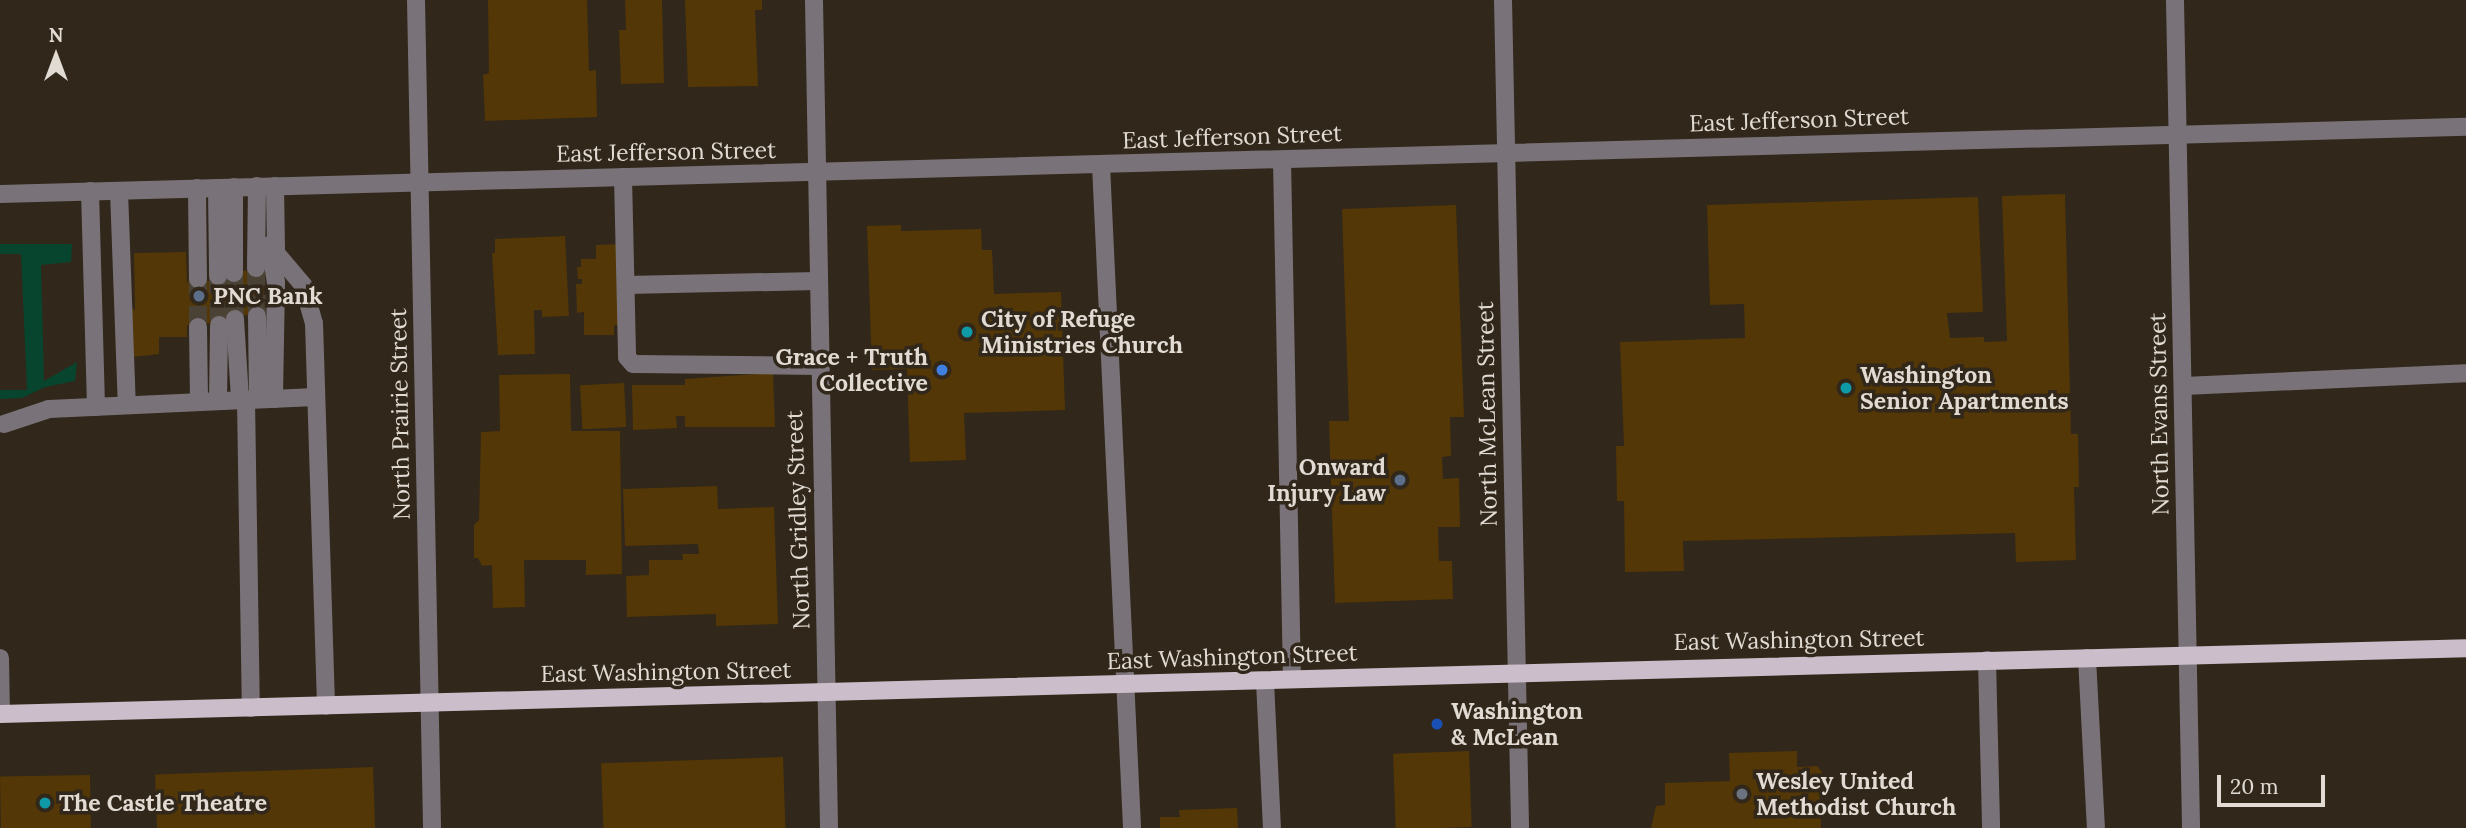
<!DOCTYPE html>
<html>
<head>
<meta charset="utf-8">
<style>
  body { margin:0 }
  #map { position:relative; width:2466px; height:828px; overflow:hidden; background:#31271a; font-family:Lora,serif }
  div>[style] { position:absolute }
  .green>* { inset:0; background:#08452e }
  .building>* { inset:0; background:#533706; transform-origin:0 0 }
  .minor-tunnel>* { height:18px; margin-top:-9px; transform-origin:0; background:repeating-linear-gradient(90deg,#4b4236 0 18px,transparent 0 27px) }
  .minor>* { height:18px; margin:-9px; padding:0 9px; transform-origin:9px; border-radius:9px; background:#797379 }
  .major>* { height:18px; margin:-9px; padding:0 9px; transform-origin:9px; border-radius:9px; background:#cbbdc9 }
  .dots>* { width:19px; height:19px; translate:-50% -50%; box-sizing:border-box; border:4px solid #31271a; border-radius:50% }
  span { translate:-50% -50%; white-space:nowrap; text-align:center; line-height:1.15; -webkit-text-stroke:7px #31271a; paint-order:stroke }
  .street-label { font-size:23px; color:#e1dbd3 }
  .poi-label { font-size:23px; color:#e1dbd3; font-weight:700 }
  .left { translate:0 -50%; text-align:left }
  .right { translate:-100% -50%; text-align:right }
  .north { position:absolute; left:21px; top:21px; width:70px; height:70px; -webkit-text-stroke:5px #31271a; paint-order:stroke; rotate:0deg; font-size:19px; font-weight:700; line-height:28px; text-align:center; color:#e1dbd3 }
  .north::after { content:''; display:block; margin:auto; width:24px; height:32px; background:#e1dbd3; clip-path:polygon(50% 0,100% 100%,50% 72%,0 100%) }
  .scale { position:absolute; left:2217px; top:775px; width:108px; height:32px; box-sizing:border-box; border:4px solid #e1dbd3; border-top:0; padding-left:9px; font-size:21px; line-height:24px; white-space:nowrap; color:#e1dbd3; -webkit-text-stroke:5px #31271a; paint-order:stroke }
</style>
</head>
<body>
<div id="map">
  <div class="green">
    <i style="clip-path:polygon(0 244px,72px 244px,71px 262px,41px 265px,44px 381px,77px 362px,75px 381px,45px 387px,22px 398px,0 399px,0 390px,27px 390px,21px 254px,0 254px)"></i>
  </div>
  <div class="building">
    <i style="clip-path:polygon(488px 0,587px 0,589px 71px,596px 70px,597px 117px,485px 121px,483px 75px,489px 73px)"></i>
    <i style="clip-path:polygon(625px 0,662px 0,664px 83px,621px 84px,619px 30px,626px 30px)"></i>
    <i style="clip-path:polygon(685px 0,762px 0,762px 10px,755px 10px,758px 86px,688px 87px)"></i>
    <i style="clip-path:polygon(2065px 194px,2071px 434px,2078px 434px,2079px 487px,2074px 487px,2076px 560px,2016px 562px,2015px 533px,1683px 541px,1684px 571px,1625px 572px,1624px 501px,1617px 501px,1616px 446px,1624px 446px,1620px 342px,1745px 338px,1744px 304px,1710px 305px,1707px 205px,1978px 197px,1983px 312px,1947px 313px,1950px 338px,1984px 337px,1984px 342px,2007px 341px,2002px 196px)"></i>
    <i style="clip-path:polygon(1456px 205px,1464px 417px,1450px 417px,1451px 456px,1442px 457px,1443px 479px,1459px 478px,1460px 527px,1438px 527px,1439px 561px,1452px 561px,1453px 599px,1335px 603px,1329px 421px,1349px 421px,1342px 209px)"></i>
    <i style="clip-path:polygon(901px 225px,901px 231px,981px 229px,982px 250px,992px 250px,994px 294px,1061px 292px,1065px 410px,964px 413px,966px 460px,910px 462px,907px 369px,872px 370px,867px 226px)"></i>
    <i style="clip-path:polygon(565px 236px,569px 316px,542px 317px,542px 310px,534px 310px,535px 354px,498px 355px,492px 253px,495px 253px,495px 239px)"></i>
    <i style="clip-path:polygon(621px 244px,620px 325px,614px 325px,614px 335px,584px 335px,584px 312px,577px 313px,576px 284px,582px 284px,582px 279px,578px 279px,577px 267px,581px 267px,581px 259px,596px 259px,596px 245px)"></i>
    <i style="clip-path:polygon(186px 252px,187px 284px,189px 279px,209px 281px,209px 276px,263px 268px,264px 316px,244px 315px,244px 319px,226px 319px,226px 325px,206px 323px,206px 327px,187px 325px,187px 337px,159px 337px,159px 354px,116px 359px,115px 309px,133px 308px,135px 311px,134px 253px)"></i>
    <i style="clip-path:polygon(773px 373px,775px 427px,685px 427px,685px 416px,676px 416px,677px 428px,633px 430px,632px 385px,685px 385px,685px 379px)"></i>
    <i style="clip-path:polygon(570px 374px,571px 431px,620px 431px,622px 574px,586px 575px,586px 560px,524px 560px,525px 607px,493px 608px,492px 565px,482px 566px,478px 558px,474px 558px,474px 525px,479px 520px,481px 432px,500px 431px,499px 375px)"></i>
    <i style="left:624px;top:383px;width:44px;height:44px;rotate:87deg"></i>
    <i style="clip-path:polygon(717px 486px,718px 509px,774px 507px,778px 624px,716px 626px,716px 614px,627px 617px,626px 576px,649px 575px,649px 560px,683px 560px,682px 554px,699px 554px,698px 544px,625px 546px,623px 489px)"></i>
    <i style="left:1469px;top:751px;width:76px;height:76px;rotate:88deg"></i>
    <i style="clip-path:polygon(1797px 751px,1797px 767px,1817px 766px,1822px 772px,1819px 783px,1821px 828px,1651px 828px,1656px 806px,1665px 805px,1665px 783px,1730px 781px,1729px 753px)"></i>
    <i style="left:783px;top:757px;width:71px;height:182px;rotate:88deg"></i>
    <i style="left:373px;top:767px;width:61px;height:218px;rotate:88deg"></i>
    <i style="left:90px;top:775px;width:53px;height:90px;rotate:89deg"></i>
    <i style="clip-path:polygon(1237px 808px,1238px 828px,1160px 828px,1160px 817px,1180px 817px,1179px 810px)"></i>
  </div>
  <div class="minor-tunnel">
    <i style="left:256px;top:268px;width:48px;rotate:88.8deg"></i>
    <i style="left:234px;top:273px;width:46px;rotate:88.8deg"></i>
    <i style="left:218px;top:276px;width:49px;rotate:88.8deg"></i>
    <i style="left:198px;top:279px;width:48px;rotate:90deg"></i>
  </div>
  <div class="minor">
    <i style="left:416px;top:0;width:828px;rotate:88.89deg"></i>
    <i style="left:814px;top:0;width:828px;rotate:88.96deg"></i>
    <i style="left:1503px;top:0;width:828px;rotate:88.82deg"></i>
    <i style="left:2175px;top:0;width:828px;rotate:88.89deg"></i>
    <i style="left:1282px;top:160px;width:519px;rotate:88.9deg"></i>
    <i style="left:1101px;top:165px;width:664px;rotate:87.32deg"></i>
    <i style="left:623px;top:177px;width:180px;rotate:88.7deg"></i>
    <i style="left:627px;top:357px;width:9px;rotate:49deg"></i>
    <i style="left:633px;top:364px;width:186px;rotate:0.6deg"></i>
    <i style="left:275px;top:186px;width:67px;rotate:89.1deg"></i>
    <i style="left:276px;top:253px;width:42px;rotate:49.8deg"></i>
    <i style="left:303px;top:285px;width:40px;rotate:74deg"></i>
    <i style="left:314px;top:323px;width:383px;rotate:88.2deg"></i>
    <i style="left:234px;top:187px;width:86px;rotate:90deg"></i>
    <i style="left:197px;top:188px;width:91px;rotate:89.4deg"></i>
    <i style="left:217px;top:188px;width:88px;rotate:89.3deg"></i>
    <i style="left:90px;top:191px;width:216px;rotate:88.4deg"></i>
    <i style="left:119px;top:191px;width:214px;rotate:87.9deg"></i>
    <i style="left:0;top:194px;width:2467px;rotate:-1.56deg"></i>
    <i style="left:270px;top:245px;width:37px;rotate:81deg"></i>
    <i style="left:276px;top:282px;width:117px;rotate:91deg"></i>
    <i style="left:256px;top:268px;width:82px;rotate:-89.3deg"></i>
    <i style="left:626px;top:285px;width:191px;rotate:-1.2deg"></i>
    <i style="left:257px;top:316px;width:83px;rotate:89.3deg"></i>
    <i style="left:235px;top:319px;width:80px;rotate:86.4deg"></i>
    <i style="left:198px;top:327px;width:74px;rotate:89.2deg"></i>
    <i style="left:2184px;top:386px;width:282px;rotate:-2.6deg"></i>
    <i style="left:246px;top:400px;width:308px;rotate:89.1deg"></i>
    <i style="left:218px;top:401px;width:76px;rotate:-89.2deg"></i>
    <i style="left:4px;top:424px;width:47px;rotate:-18.4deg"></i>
    <i style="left:49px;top:409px;width:267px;rotate:-2.6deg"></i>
    <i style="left:0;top:658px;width:56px;rotate:89deg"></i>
    <i style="left:2087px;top:658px;width:170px;rotate:87deg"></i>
    <i style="left:1987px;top:660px;width:168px;rotate:88.6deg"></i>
    <i style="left:1265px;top:681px;width:147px;rotate:87.3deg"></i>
  </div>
  <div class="major">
    <i style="left:0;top:714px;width:2467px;rotate:-1.53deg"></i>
  </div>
  <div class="dots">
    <i style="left:199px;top:296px;background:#5c6f8a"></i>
    <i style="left:967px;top:332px;background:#0f9aa8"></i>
    <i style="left:942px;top:370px;background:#3f7fe0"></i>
    <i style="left:1846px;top:388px;background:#0f9aa8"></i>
    <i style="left:1400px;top:480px;background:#5c6f8a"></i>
    <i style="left:1437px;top:724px;background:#1a4fb4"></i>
    <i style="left:1742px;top:794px;background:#6b7280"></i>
    <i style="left:45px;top:803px;background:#0f9aa8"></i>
  </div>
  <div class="street-label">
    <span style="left:1799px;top:120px;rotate:-2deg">East Jefferson Street</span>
    <span style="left:1232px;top:137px;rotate:-2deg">East Jefferson Street</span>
    <span style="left:666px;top:152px;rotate:-1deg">East Jefferson Street</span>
    <span style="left:400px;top:414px;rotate:-91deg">North Prairie Street</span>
    <span style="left:1487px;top:414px;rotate:-91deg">North McLean Street</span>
    <span style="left:2159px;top:414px;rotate:-91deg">North Evans Street</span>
    <span style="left:798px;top:520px;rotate:-92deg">North Gridley Street</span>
    <span style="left:1799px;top:640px;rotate:-1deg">East Washington Street</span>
    <span style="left:1232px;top:657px;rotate:-2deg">East Washington Street</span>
    <span style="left:666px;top:672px;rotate:-1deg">East Washington Street</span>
  </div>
  <div class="poi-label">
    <span class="left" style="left:213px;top:296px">PNC Bank</span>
    <span class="left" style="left:981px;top:332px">City of Refuge<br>Ministries Church</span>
    <span class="right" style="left:928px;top:370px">Grace + Truth<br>Collective</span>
    <span class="left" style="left:1860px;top:388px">Washington<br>Senior Apartments</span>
    <span class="right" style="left:1386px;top:480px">Onward<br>Injury Law</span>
    <span class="left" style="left:1451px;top:724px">Washington<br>&amp; McLean</span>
    <span class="left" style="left:1756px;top:794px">Wesley United<br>Methodist Church</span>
    <span class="left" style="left:59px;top:803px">The Castle Theatre</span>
  </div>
  <div class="north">N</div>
  <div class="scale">20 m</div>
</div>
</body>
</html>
